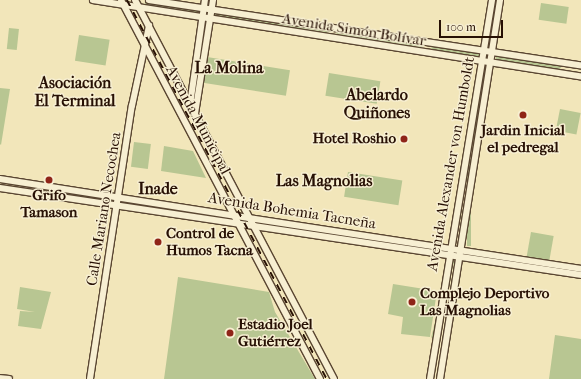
<!DOCTYPE html>
<html>
<head>
<meta charset="utf-8">
<style>
  body { margin:0 }
  #map { position:relative; width:581px; height:379px; overflow:hidden; background:#f2e6ba; font-family:"IM FELL French Canon",serif }
  div>[style] { position:absolute }
  .green>* { inset:0; background:#b8c692; transform-origin:0 0 }
  .roads { filter:drop-shadow(1px 0 #5a4632) drop-shadow(-1px 0 #5a4632) drop-shadow(0 1px #5a4632) drop-shadow(0 -1px #5a4632) }
  .tertiary>* { height:5.5px; margin:-2.75px; padding:0 2.75px; transform-origin:2.75px; border-radius:2.75px; background:#f7efd2 }
  .secondary>* { height:6px; margin:-3px; padding:0 3px; transform-origin:3px; border-radius:3px; background:#f7efd2 }
  .rail>* { height:1.5px; margin-top:-0.75px; transform-origin:0; background:repeating-linear-gradient(90deg,#271004 0 7px,transparent 0 14px) }
  .dots>* { width:11px; height:11px; translate:-50% -50%; box-sizing:border-box; border:2px solid #f7efd2; border-radius:50% }
  span { translate:-50% -50%; white-space:nowrap; text-align:center; line-height:1.15; -webkit-text-stroke:3px #f7efd2; paint-order:stroke }
  .street-label { font-size:15px; color:#271004 }
  .poi-label { font-size:15px; color:#271004; font-weight:700 }
  .right { translate:-100% -50%; text-align:right }
  .left { translate:0 -50%; text-align:left }
  .neighbourhood-label { font-size:16px; color:#271004; font-weight:700 }
  .scale { position:absolute; left:439px; top:20px; width:64px; height:18px; box-sizing:border-box; border:2px solid #271004; border-top:0; padding-left:5px; font-size:12px; line-height:14px; white-space:nowrap; color:#271004; -webkit-text-stroke:3px #f7efd2; paint-order:stroke }
</style>
</head>
<body>
<div id="map">
  <div class="green">
    <i style="left:145px;top:2px;width:55px;height:6px;rotate:8deg"></i>
    <i style="left:541px;top:3px;width:28px;height:17px;rotate:8deg"></i>
    <i style="left:215px;top:13px;width:115px;height:5px;rotate:8deg"></i>
    <i style="left:9px;top:28px;width:10px;height:21px;rotate:6deg"></i>
    <i style="left:337px;top:31px;width:87px;height:5px;rotate:9deg"></i>
    <i style="left:79px;top:35px;width:31px;height:26px;rotate:9deg"></i>
    <i style="clip-path:polygon(431px 45px,479px 52px,480px 57px,432px 52px)"></i>
    <i style="clip-path:polygon(496px 55px,561px 64px,561px 67px,559px 71px,496px 61px)"></i>
    <i style="left:207px;top:57px;width:84px;height:26px;rotate:9deg"></i>
    <i style="clip-path:polygon(483px 63px,488px 64px,473px 150px,469px 149px)"></i>
    <i style="left:329px;top:73px;width:52px;height:23px;rotate:9deg"></i>
    <i style="clip-path:polygon(0 88px,10px 89px,1px 145px,0 144px)"></i>
    <i style="left:560px;top:109px;width:21px;height:22px;rotate:11deg"></i>
    <i style="left:134px;top:142px;width:17px;height:25px;rotate:7deg"></i>
    <i style="clip-path:polygon(164px 146px,193px 151px,206px 178px,161px 171px)"></i>
    <i style="left:467px;top:159px;width:4px;height:87px"></i>
    <i style="left:348px;top:172px;width:55px;height:25px;rotate:9deg"></i>
    <i style="clip-path:polygon(37px 186px,114px 200px,114px 204px,37px 191px)"></i>
    <i style="left:531px;top:232px;width:23px;height:26px;rotate:10deg"></i>
    <i style="left:451px;top:258px;width:4px;height:82px;rotate:14deg"></i>
    <i style="clip-path:polygon(178px 277px,269px 292px,275px 312px,315px 379px,164px 379px)"></i>
    <i style="clip-path:polygon(393px 284px,437px 291px,430px 337px,401px 334px,403px 317px,388px 314px)"></i>
    <i style="clip-path:polygon(20px 287px,51px 292px,41px 329px,18px 326px,20px 311px,35px 312px,17px 309px)"></i>
    <i style="clip-path:polygon(555px 335px,581px 339px,581px 379px,549px 379px)"></i>
  </div>
  <div class="roads">
    <div class="tertiary">
      <i style="left:93px;top:0;width:494px;rotate:8.9deg"></i>
      <i style="left:149px;top:0;width:437px;rotate:8.6deg"></i>
      <i style="left:190px;top:105px;width:106px;rotate:-81.9deg"></i>
      <i style="left:195px;top:114px;width:115px;rotate:-81deg"></i>
      <i style="left:249px;top:218px;width:336px;rotate:8.7deg"></i>
      <i style="left:254px;top:226px;width:331px;rotate:8.5deg"></i>
      <i style="left:0;top:378px;width:9px;rotate:6deg"></i>
      <i style="left:90px;top:379px;width:276px;rotate:-81.3deg"></i>
      <i style="left:132px;top:106px;width:82px;rotate:-78deg"></i>
    </div>
    <div class="secondary">
      <i style="left:121px;top:0;width:428px;rotate:62.3deg"></i>
      <i style="left:135px;top:0;width:428px;rotate:62.3deg"></i>
      <i style="left:0;top:179px;width:252px;rotate:8.9deg"></i>
      <i style="left:0;top:188px;width:257px;rotate:8.5deg"></i>
      <i style="left:430px;top:379px;width:384px;rotate:-80.7deg"></i>
      <i style="left:440px;top:379px;width:384px;rotate:-81deg"></i>
    </div>
  </div>
  <div class="rail">
    <i style="left:127px;top:0;width:429px;rotate:62.2deg"></i>
  </div>
  <div class="dots">
    <i style="left:523px;top:115px;background:#8f2418"></i>
    <i style="left:404px;top:139px;background:#8f2418"></i>
    <i style="left:49px;top:180px;background:#8f2418"></i>
    <i style="left:158px;top:242px;background:#8f2418"></i>
    <i style="left:412px;top:302px;background:#8f2418"></i>
    <i style="left:230px;top:333px;background:#8f2418"></i>
  </div>
  <div class="street-label">
    <span style="left:354px;top:30px;rotate:9deg">Avenida Simón Bolívar</span>
    <span style="left:198px;top:120px;rotate:62deg">Avenida Municipal</span>
    <span style="left:451px;top:164px;rotate:-80deg">Avenida Alexander von Humboldt</span>
    <span style="left:104px;top:209px;rotate:-81deg">Calle Mariano Necochea</span>
    <span style="left:292px;top:211px;rotate:9deg">Avenida Bohemia Tacneña</span>
  </div>
  <div class="poi-label">
    <span style="left:523px;top:139px">Jardin Inicial<br>el pedregal</span>
    <span class="right" style="left:396px;top:139px">Hotel Roshio</span>
    <span style="left:49px;top:204px">Grifo<br>Tamason</span>
    <span class="left" style="left:166px;top:242px">Control de<br>Humos Tacna</span>
    <span class="left" style="left:420px;top:302px">Complejo Deportivo<br>Las Magnolias</span>
    <span class="left" style="left:238px;top:333px">Estadio Joel<br>Gutiérrez</span>
  </div>
  <div class="neighbourhood-label">
    <span style="left:229px;top:68px">La Molina</span>
    <span style="left:75px;top:92px">Asociación<br>El Terminal</span>
    <span style="left:377px;top:104px">Abelardo<br>Quiñones</span>
    <span style="left:324px;top:181px">Las Magnolias</span>
    <span style="left:158px;top:189px">Inade</span>
  </div>
  <div class="scale">100 m</div>
</div>
</body>
</html>
